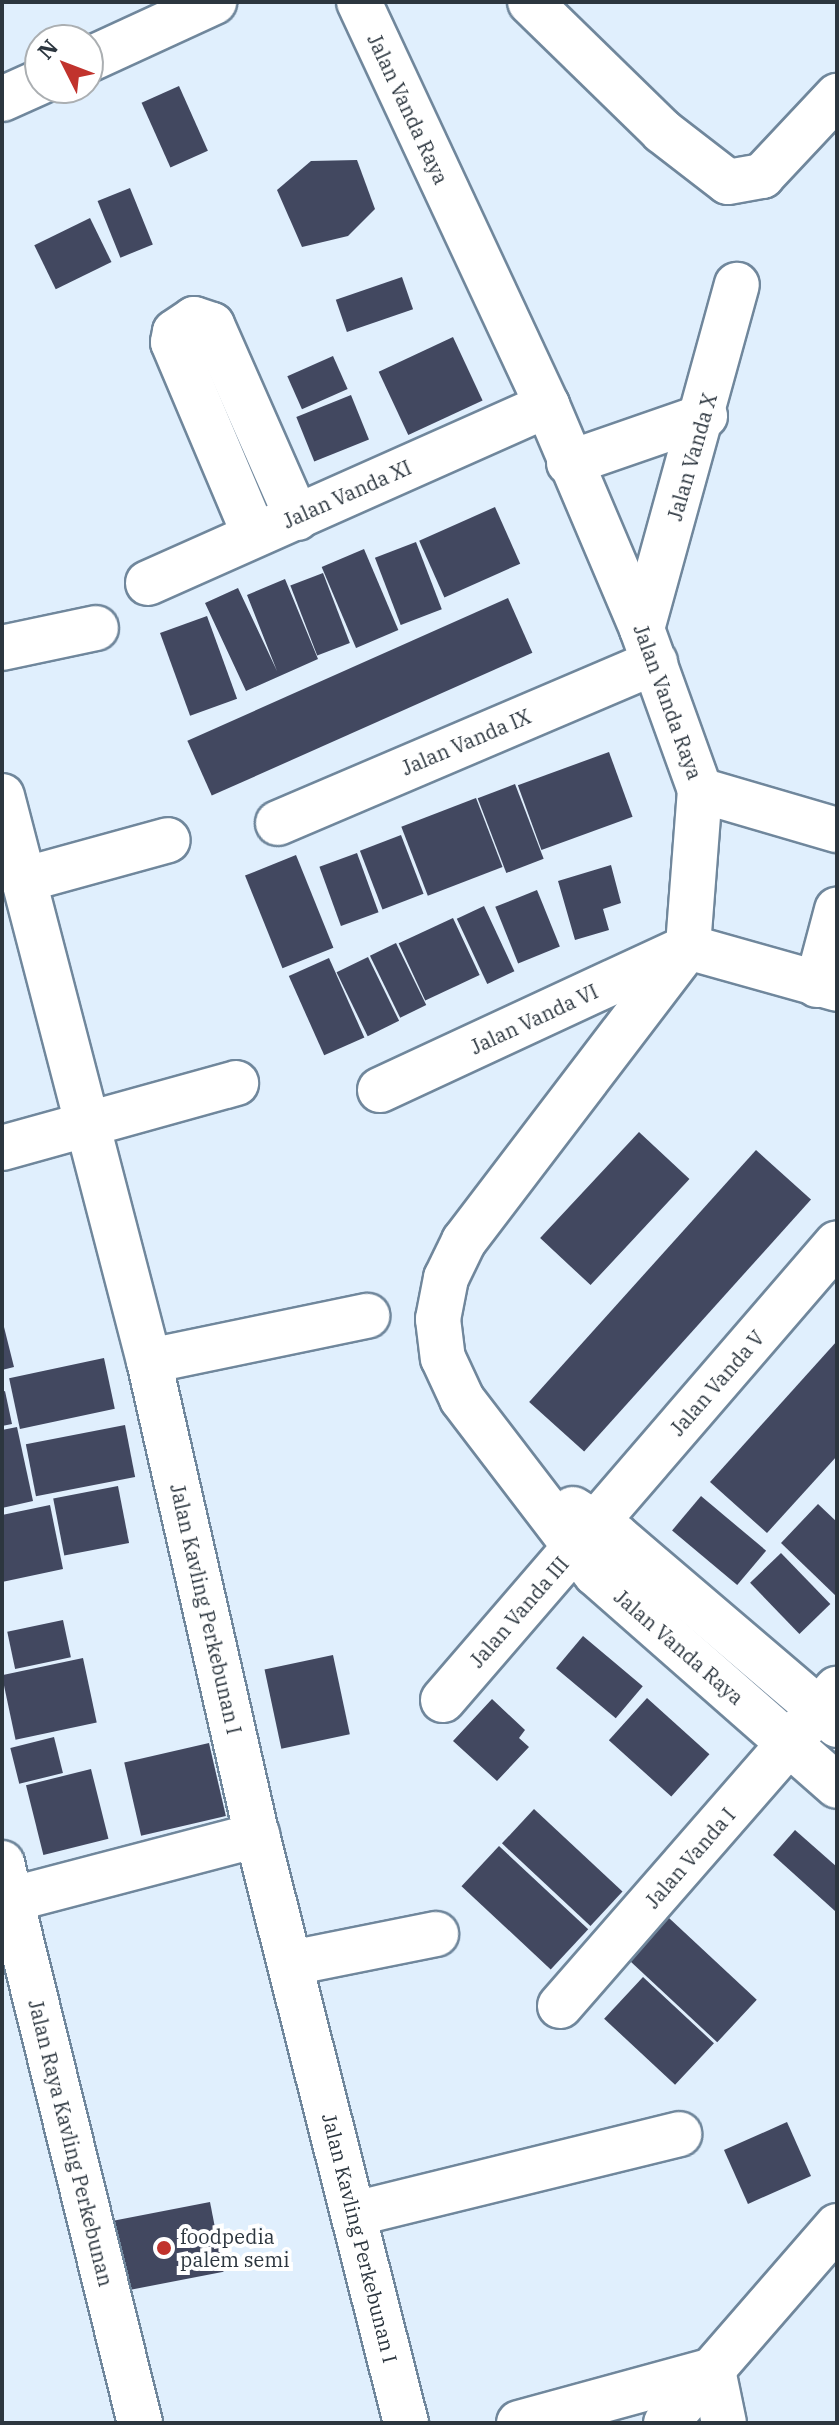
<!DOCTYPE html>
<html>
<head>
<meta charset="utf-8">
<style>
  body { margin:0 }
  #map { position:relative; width:839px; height:2425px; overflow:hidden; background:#e0effd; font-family:"IBM Plex Serif",serif }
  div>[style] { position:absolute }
  .building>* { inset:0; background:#424860; transform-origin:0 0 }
  .roads { filter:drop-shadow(2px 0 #70879c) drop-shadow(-2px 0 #70879c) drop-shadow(0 2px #70879c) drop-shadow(0 -2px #70879c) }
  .minor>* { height:44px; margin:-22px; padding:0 22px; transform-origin:22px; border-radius:22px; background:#fff }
  .dots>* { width:22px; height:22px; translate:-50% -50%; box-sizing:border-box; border:4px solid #fff; border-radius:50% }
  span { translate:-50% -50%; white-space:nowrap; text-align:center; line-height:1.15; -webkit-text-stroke:8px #fff; paint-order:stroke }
  .street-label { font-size:20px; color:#2c363f }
  .poi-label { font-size:20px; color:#2c363f }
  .left { translate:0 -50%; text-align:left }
  .frame { position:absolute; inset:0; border:4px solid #2c363f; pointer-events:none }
  .north { position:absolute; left:24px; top:24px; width:80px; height:80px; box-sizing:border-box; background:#fff; border:2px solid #abafb2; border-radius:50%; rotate:312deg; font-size:22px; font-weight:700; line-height:32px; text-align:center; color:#2c363f }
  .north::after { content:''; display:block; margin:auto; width:28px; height:36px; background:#c1332d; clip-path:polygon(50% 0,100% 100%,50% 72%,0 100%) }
</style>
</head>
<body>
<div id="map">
  <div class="building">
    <i style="left:179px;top:86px;width:71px;height:41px;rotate:66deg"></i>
    <i style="clip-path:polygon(357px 160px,375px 209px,348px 236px,302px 247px,277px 190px,311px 161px)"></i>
    <i style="left:130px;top:188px;width:61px;height:35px;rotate:68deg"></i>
    <i style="left:90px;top:218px;width:49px;height:62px;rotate:64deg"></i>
    <i style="left:402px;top:277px;width:34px;height:70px;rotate:71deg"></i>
    <i style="left:453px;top:337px;width:70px;height:82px;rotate:65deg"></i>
    <i style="left:333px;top:356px;width:36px;height:50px;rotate:66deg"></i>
    <i style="left:351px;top:395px;width:48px;height:59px;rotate:68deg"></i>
    <i style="left:495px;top:507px;width:62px;height:83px;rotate:66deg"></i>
    <i style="left:416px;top:542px;width:72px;height:44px;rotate:69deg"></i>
    <i style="left:364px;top:549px;width:88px;height:46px;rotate:67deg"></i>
    <i style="left:323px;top:573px;width:75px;height:35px;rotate:69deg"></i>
    <i style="clip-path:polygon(285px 579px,318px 659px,246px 691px,205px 603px,238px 588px,277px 671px,247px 595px)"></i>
    <i style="left:508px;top:598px;width:60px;height:351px;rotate:66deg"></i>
    <i style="left:207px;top:616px;width:88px;height:50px;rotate:70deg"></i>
    <i style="left:609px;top:752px;width:69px;height:97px;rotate:70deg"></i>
    <i style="left:515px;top:784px;width:80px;height:40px;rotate:69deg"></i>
    <i style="left:476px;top:798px;width:74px;height:80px;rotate:69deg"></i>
    <i style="left:401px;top:835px;width:63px;height:44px;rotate:69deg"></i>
    <i style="left:357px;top:853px;width:63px;height:40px;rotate:70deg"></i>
    <i style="left:296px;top:855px;width:100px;height:55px;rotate:68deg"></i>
    <i style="clip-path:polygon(611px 865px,621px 903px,603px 909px,609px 930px,575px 940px,558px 881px)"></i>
    <i style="left:537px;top:890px;width:61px;height:45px;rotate:68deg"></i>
    <i style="left:484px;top:906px;width:72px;height:30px;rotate:65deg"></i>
    <i style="left:453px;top:918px;width:63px;height:60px;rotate:65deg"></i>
    <i style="left:396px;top:943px;width:69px;height:29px;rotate:64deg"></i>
    <i style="left:368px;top:957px;width:71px;height:35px;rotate:64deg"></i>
    <i style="left:329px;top:958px;width:87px;height:44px;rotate:66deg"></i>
    <i style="left:639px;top:1132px;width:69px;height:145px;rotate:43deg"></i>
    <i style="left:756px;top:1150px;width:74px;height:339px;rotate:42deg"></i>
    <i style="clip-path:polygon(2px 1319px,14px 1367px,2px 1370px)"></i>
    <i style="clip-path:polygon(837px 1341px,837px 1456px,767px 1533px,710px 1482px)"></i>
    <i style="left:104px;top:1358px;width:52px;height:97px;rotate:78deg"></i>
    <i style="clip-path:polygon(5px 1391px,12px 1424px,2px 1426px,2px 1392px)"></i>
    <i style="left:125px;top:1425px;width:53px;height:101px;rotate:79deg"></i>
    <i style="clip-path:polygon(17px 1427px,33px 1501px,2px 1508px,2px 1430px)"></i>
    <i style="left:118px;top:1486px;width:58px;height:66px;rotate:79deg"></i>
    <i style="left:701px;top:1496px;width:85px;height:45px;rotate:40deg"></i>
    <i style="clip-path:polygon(818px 1504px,837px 1522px,837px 1597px,781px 1543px)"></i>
    <i style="clip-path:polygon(50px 1505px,63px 1569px,2px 1582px,2px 1515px)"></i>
    <i style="left:781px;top:1553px;width:71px;height:43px;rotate:46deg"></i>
    <i style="left:63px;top:1620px;width:38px;height:57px;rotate:78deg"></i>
    <i style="left:583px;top:1636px;width:78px;height:42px;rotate:40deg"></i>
    <i style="left:333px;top:1655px;width:81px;height:70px;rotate:78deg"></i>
    <i style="left:83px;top:1658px;width:66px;height:83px;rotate:78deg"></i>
    <i style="left:647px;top:1698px;width:84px;height:57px;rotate:42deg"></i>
    <i style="clip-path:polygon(492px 1699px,525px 1730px,519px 1738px,529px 1747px,497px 1781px,453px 1741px)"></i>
    <i style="left:54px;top:1737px;width:37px;height:45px;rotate:76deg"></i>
    <i style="left:209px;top:1743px;width:75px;height:87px;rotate:77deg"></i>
    <i style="left:91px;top:1769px;width:72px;height:67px;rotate:76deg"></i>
    <i style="left:534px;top:1809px;width:121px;height:47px;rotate:43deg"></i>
    <i style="clip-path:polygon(795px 1830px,837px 1867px,835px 1911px,773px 1855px)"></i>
    <i style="left:499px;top:1846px;width:122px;height:55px;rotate:43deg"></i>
    <i style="left:669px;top:1918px;width:120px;height:58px;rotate:43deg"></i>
    <i style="left:643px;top:1977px;width:97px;height:57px;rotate:43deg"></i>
    <i style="left:787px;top:2122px;width:59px;height:69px;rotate:66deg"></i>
    <i style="left:210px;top:2202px;width:71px;height:109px;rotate:79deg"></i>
  </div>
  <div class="roads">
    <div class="minor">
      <i style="left:359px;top:2px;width:445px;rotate:65deg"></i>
      <i style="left:547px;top:405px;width:243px;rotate:67deg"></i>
      <i style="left:642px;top:629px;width:171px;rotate:70.2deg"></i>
      <i style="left:700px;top:790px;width:157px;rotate:94.4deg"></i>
      <i style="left:688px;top:947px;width:370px;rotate:127.3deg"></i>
      <i style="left:464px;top:1241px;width:41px;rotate:115.9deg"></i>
      <i style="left:446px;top:1278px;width:42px;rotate:101deg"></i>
      <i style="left:438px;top:1319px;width:39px;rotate:83deg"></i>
      <i style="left:443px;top:1358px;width:45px;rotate:65.1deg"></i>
      <i style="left:462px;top:1399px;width:220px;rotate:52.6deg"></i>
      <i style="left:596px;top:1574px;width:321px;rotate:41.3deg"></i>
      <i style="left:530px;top:2px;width:185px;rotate:44.3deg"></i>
      <i style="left:662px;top:131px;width:83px;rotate:37.7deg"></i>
      <i style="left:728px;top:182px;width:35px;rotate:-10deg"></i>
      <i style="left:762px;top:176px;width:110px;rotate:-46.8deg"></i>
      <i style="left:88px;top:60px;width:139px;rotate:-24.7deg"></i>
      <i style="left:2px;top:99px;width:42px;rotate:-24.1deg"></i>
      <i style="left:569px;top:463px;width:144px;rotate:-19.1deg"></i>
      <i style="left:254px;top:534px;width:208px;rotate:-112.9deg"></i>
      <i style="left:173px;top:342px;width:10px;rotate:-79deg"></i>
      <i style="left:175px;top:332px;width:23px;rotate:-34deg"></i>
      <i style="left:194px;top:319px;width:19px;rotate:18deg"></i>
      <i style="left:212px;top:325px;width:211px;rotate:66.2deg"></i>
      <i style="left:148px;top:583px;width:437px;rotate:-24deg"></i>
      <i style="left:642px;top:629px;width:357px;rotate:-74.6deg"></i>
      <i style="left:2px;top:648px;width:96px;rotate:-12deg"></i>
      <i style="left:700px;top:790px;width:143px;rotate:16.3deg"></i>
      <i style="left:2px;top:796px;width:584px;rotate:75.42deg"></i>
      <i style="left:149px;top:1361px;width:486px;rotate:77.2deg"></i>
      <i style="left:257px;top:1835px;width:607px;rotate:75.78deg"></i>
      <i style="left:278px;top:823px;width:410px;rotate:-23.1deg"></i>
      <i style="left:23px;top:880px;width:150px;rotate:-15.4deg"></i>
      <i style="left:817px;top:985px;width:78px;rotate:-75.1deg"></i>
      <i style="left:380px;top:1090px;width:340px;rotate:-24.9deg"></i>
      <i style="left:688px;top:947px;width:155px;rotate:15.7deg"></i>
      <i style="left:2px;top:1148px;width:243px;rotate:-15.5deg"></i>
      <i style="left:149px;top:1361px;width:223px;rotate:-11.7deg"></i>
      <i style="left:573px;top:1509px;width:51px;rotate:32.1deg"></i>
      <i style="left:616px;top:1536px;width:291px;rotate:40.5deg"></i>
      <i style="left:443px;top:1700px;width:603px;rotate:-49.23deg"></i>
      <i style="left:2px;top:1863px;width:577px;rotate:76.16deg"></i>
      <i style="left:2px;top:1902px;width:264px;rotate:-14.7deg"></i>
      <i style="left:291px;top:1963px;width:148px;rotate:-11.3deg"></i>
      <i style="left:560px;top:2006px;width:421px;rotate:-48.9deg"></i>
      <i style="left:354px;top:2214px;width:335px;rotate:-13.8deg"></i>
      <i style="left:519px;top:2423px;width:201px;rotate:-15.3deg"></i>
      <i style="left:713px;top:2370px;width:54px;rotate:78.3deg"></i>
      <i style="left:666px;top:2423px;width:261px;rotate:-49deg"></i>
    </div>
  </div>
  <div class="dots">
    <i style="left:164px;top:2248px;background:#c1332d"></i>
  </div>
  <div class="street-label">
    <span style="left:408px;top:109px;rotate:65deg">Jalan Vanda Raya</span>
    <span style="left:692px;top:457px;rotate:-74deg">Jalan Vanda X</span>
    <span style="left:347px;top:494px;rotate:-24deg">Jalan Vanda XI</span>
    <span style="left:668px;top:702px;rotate:70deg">Jalan Vanda Raya</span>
    <span style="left:466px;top:742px;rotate:-23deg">Jalan Vanda IX</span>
    <span style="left:534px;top:1019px;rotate:-25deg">Jalan Vanda VI</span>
    <span style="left:717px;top:1383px;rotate:-49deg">Jalan Vanda V</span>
    <span style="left:206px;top:1609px;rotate:77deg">Jalan Kavling Perkebunan I</span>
    <span style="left:519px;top:1612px;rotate:-49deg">Jalan Vanda III</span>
    <span style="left:679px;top:1647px;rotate:41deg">Jalan Vanda Raya</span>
    <span style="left:690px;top:1858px;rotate:-49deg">Jalan Vanda I</span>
    <span style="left:71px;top:2143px;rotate:76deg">Jalan Raya Kavling Perkebunan</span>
    <span style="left:360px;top:2238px;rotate:76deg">Jalan Kavling Perkebunan I</span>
  </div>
  <div class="poi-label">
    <span class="left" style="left:180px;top:2248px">foodpedia<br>palem semi</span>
  </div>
  <div class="frame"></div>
  <div class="north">N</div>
</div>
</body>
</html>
